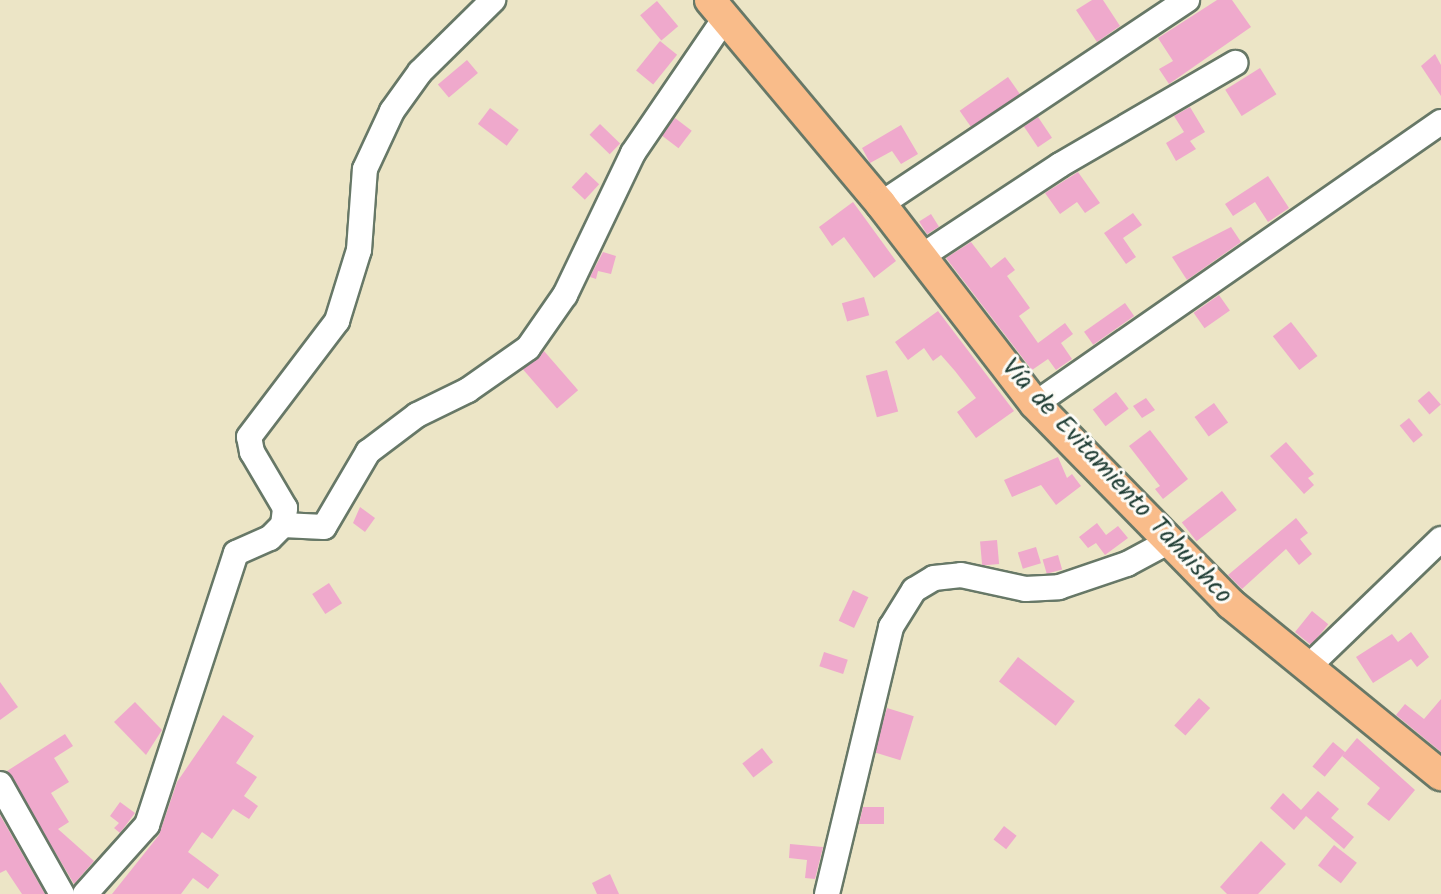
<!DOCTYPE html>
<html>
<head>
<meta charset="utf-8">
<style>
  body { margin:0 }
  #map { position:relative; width:1441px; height:894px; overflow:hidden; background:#ece5c6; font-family:Kalam,sans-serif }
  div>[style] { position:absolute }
  .building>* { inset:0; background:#efa9cc; transform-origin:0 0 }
  .roads { filter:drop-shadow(2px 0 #677867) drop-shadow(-2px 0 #677867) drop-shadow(0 2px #677867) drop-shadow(0 -2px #677867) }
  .minor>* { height:24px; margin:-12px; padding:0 12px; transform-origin:12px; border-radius:12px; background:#fff }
  .major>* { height:30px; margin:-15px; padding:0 15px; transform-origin:15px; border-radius:15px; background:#f9bc8a }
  span { translate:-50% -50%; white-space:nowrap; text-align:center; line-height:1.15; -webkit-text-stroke:6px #fdfcf7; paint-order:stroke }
  .street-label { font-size:26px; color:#1f3d34 }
</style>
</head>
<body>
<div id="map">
  <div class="building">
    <i style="clip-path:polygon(1092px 0,1103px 0,1120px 26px,1097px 42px,1076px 10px)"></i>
    <i style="clip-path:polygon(1217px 0,1232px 0,1251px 27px,1169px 84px,1159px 69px,1173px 61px,1158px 38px)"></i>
    <i style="left:657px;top:1px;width:33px;height:22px;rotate:50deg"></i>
    <i style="left:660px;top:41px;width:22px;height:38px;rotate:39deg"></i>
    <i style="clip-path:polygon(1435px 54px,1441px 65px,1441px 96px,1421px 66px)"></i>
    <i style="left:467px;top:60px;width:17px;height:38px;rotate:50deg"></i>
    <i style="left:1260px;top:68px;width:31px;height:41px;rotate:58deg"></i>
    <i style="left:1008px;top:77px;width:21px;height:59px;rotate:55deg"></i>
    <i style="clip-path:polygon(1190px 107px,1205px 132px,1190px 141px,1196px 149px,1176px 161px,1166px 143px,1184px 132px,1174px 116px)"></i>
    <i style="left:490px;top:108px;width:36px;height:20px;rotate:37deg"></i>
    <i style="left:1038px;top:117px;width:25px;height:17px;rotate:56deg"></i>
    <i style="left:675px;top:118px;width:21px;height:22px;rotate:37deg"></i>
    <i style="left:600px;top:124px;width:28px;height:15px;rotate:44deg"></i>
    <i style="clip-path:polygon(901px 125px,918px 154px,901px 164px,892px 151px,870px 163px,862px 148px)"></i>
    <i style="left:586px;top:172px;width:18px;height:21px;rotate:43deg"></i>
    <i style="clip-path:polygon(1078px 172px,1100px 203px,1085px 213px,1077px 202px,1060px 214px,1045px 193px)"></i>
    <i style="clip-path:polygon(1268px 176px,1289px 208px,1268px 222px,1255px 202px,1233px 216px,1225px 204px)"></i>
    <i style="clip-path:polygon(853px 202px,896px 261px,874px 278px,844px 237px,832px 246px,819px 227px)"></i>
    <i style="clip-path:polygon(1133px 213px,1142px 225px,1123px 238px,1136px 257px,1126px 264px,1104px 233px)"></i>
    <i style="left:931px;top:214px;width:15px;height:14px;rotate:58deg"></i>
    <i style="clip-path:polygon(1231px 227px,1241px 242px,1187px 280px,1172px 257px)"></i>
    <i style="clip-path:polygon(971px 242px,991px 268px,1005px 257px,1015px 270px,1007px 276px,1030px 308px,1019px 316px,1038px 343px,1065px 323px,1073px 334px,1061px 343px,1072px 359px,1056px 370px,1048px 359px,1032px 370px,946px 258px)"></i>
    <i style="clip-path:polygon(603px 252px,616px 256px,611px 274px,598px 271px,600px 263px,596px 279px,590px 277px)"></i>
    <i style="left:1219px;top:295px;width:19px;height:31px;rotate:55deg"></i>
    <i style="left:864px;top:297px;width:19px;height:23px;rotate:74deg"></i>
    <i style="left:1125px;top:303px;width:16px;height:50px;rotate:55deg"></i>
    <i style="clip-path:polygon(938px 311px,1014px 411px,976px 438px,957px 412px,976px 398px,955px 371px,941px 355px,933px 361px,924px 348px,908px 360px,895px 342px)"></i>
    <i style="left:1291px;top:322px;width:43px;height:23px;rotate:52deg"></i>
    <i style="left:544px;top:351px;width:52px;height:28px;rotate:49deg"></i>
    <i style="left:887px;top:370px;width:43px;height:22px;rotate:75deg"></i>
    <i style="left:1429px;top:391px;width:18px;height:15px;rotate:49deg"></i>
    <i style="left:1116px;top:392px;width:21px;height:29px;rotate:53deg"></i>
    <i style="clip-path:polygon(1146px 398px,1155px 410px,1142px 418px,1133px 406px)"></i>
    <i style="left:1214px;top:403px;width:24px;height:24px;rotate:54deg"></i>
    <i style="left:1409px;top:418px;width:22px;height:12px;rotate:51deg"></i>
    <i style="clip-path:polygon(1150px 430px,1188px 479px,1163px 499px,1155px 489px,1160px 486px,1129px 446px)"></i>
    <i style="clip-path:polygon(1286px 442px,1314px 474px,1308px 478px,1314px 485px,1304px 494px,1270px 456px)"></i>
    <i style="clip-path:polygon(1058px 457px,1067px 478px,1072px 474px,1081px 486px,1056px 505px,1041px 485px,1012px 497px,1004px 480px)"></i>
    <i style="left:1222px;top:491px;width:24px;height:51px;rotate:52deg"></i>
    <i style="clip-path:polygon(360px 507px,375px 518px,365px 532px,353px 523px)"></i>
    <i style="clip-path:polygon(1296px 518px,1308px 533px,1300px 539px,1312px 554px,1299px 565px,1286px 549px,1242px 589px,1228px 575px)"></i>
    <i style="clip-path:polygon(1097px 523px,1106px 535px,1118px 526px,1128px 538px,1105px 555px,1096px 543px,1088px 548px,1079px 537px)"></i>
    <i style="left:997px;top:540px;width:24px;height:17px;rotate:85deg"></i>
    <i style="left:1036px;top:547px;width:17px;height:19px;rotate:73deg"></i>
    <i style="left:1058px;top:555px;width:15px;height:16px;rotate:74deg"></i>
    <i style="left:329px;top:583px;width:24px;height:20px;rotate:57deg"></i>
    <i style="left:853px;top:590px;width:17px;height:34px;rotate:25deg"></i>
    <i style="left:1312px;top:611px;width:21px;height:27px;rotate:39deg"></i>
    <i style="clip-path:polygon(1411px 632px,1429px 657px,1417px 667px,1411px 659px,1373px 683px,1356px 657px,1392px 634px,1398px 642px)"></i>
    <i style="left:824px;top:652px;width:25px;height:15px;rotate:18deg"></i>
    <i style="left:1018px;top:657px;width:72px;height:31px;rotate:38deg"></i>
    <i style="clip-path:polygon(0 682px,18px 707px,0 720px)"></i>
    <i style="left:1199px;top:698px;width:15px;height:37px;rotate:42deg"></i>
    <i style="clip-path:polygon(1441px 699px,1441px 752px,1396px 715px,1405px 704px,1424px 719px)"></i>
    <i style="clip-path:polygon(135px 702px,162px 730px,146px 755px,114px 722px)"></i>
    <i style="left:887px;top:708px;width:28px;height:46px;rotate:17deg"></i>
    <i style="clip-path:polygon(223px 715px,254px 736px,236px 763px,257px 777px,244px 796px,258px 806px,249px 819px,233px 809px,212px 839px,202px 832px,188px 852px,219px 875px,208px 889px,193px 878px,181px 894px,112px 894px,159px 835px,177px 782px)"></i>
    <i style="clip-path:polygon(65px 734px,73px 746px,54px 758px,69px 782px,51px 793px,69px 822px,58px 829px,94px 861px,74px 884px,7px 771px)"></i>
    <i style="clip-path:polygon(1357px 738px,1415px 790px,1389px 821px,1367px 804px,1380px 788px,1342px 756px)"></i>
    <i style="left:1333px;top:742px;width:16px;height:32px;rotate:40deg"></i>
    <i style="left:762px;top:748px;width:18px;height:25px;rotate:52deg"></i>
    <i style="clip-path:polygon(1318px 791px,1339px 809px,1331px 818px,1354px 837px,1344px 849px,1306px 816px,1294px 830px,1270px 808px,1283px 793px,1301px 810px)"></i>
    <i style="clip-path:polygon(120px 802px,135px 813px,120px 833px,114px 828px,119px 823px,110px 816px)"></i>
    <i style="clip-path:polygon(863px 807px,884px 807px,884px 824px,859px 824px)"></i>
    <i style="clip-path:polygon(0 815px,45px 894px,22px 894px,6px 870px,0 873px)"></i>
    <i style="left:1004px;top:826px;width:16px;height:17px;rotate:38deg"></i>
    <i style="clip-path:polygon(1261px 841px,1286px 864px,1258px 894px,1227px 894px,1220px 887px)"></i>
    <i style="clip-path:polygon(790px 844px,823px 847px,815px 879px,805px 878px,807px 860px,789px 858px)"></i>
    <i style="left:1334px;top:845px;width:29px;height:26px;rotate:38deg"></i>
    <i style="clip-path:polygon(610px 874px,619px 894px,597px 894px,592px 883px)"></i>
  </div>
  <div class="roads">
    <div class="minor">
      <i style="left:881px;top:204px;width:368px;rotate:-33.7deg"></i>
      <i style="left:922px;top:256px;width:165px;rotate:-33.4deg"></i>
      <i style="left:1060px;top:165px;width:203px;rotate:-30.2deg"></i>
      <i style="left:1035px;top:404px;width:494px;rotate:-34.8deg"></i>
      <i style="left:283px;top:525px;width:41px;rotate:2.8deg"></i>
      <i style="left:324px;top:527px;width:87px;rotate:-59.6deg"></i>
      <i style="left:368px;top:452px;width:61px;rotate:-37.1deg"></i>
      <i style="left:417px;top:415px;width:57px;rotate:-26.1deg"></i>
      <i style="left:468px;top:390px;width:73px;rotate:-35deg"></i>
      <i style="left:528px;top:348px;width:65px;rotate:-55.1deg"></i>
      <i style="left:565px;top:295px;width:157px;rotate:-64.4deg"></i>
      <i style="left:633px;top:153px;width:163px;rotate:-55.7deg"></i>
      <i style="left:1307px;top:668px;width:186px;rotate:-43.9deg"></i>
      <i style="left:0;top:784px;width:126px;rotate:60.6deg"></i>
      <i style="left:85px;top:894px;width:93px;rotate:-48.1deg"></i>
      <i style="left:147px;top:825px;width:286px;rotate:-71.9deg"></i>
      <i style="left:236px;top:553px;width:37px;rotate:-24deg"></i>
      <i style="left:270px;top:538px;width:18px;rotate:-45deg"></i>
      <i style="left:283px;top:525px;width:17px;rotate:-83deg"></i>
      <i style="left:285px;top:508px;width:65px;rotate:-120.5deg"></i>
      <i style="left:252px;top:452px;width:15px;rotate:-101deg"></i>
      <i style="left:249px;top:437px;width:146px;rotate:-52.8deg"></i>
      <i style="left:337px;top:321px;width:74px;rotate:-72.8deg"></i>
      <i style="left:359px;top:250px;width:81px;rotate:-85.8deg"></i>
      <i style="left:365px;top:169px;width:64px;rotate:-65deg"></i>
      <i style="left:392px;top:111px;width:48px;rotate:-54.3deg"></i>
      <i style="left:420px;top:72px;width:103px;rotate:-44.6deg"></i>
      <i style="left:827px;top:894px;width:275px;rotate:-76.5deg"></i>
      <i style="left:891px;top:627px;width:44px;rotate:-58.1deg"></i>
      <i style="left:914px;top:590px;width:23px;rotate:-31deg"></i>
      <i style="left:934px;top:578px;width:27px;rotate:-6deg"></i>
      <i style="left:961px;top:575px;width:66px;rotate:12.3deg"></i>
      <i style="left:1025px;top:589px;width:34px;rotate:-3deg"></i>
      <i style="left:1059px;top:587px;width:72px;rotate:-18.7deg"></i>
      <i style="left:1127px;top:564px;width:47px;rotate:-28.2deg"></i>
    </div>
    <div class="major">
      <i style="left:710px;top:0;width:266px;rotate:50deg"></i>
      <i style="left:881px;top:204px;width:252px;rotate:52.4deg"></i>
      <i style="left:1035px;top:404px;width:280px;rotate:45.6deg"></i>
      <i style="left:1231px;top:604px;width:271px;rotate:39.2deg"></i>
    </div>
  </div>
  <div class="street-label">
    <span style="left:1116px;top:482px;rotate:47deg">Vía de Evitamiento Tahuishco</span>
  </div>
</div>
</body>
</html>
